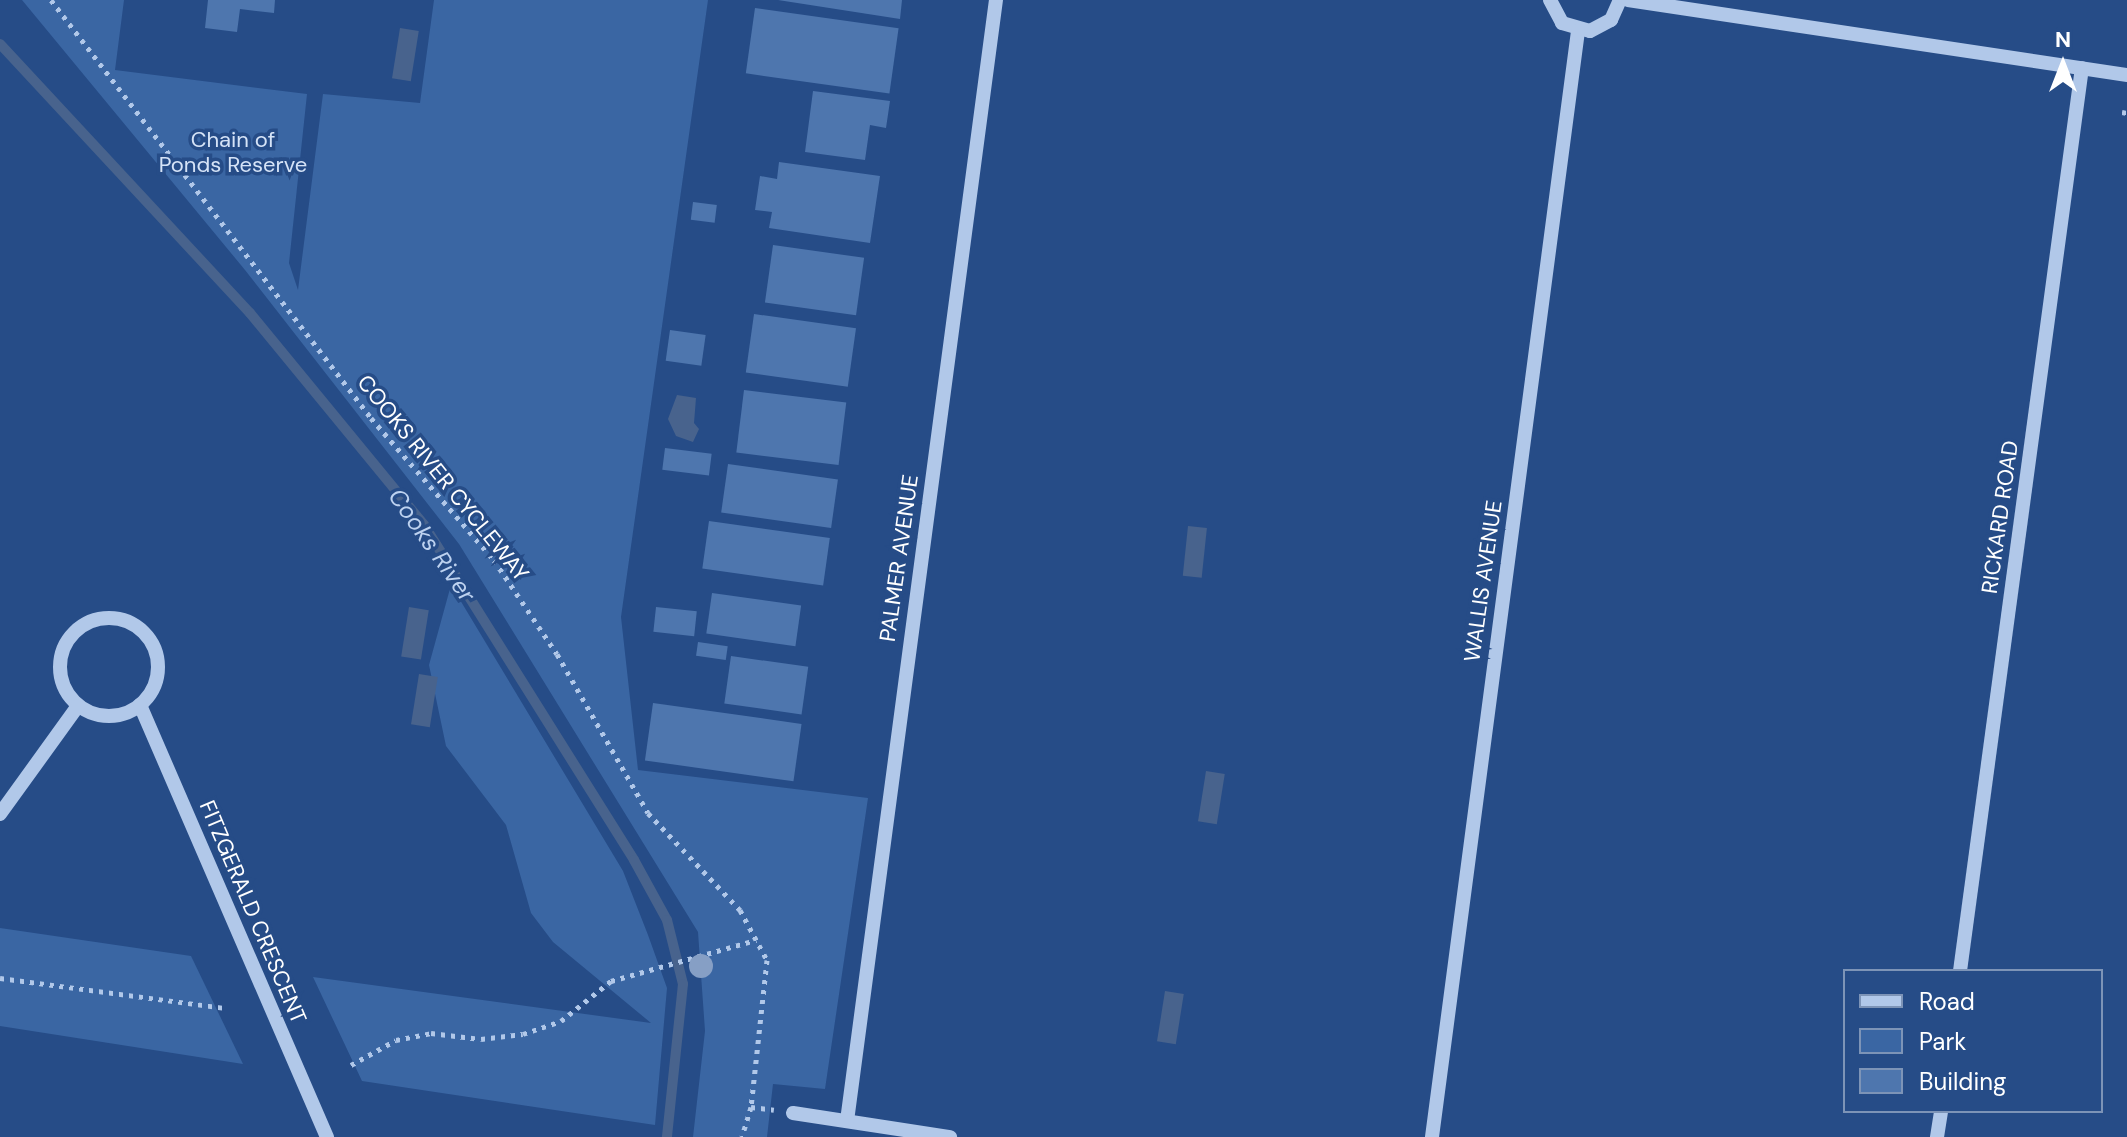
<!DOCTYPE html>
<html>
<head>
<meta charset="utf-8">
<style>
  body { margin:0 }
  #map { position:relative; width:2127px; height:1137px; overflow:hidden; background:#264c87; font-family:"DM Sans",sans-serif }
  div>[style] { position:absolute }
  .green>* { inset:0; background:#3a66a3 }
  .water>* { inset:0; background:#48638d; transform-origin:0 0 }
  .stream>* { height:10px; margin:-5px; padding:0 5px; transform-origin:5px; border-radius:5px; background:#48638d }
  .building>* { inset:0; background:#4e76ae; transform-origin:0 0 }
  .path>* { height:5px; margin-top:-2.5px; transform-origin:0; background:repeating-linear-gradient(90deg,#b1c8e9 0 4px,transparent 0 10px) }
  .minor>* { height:14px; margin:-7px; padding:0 7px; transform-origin:7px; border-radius:7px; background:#b1c8e9 }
  .minor>.ring { margin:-7px; padding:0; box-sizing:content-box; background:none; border:14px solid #b1c8e9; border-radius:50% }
  .trees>* { width:24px; height:24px; margin:-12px; border-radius:50%; background:#869fc5 }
  span { translate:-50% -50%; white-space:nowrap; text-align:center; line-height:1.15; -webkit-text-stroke:7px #264c87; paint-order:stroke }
  .park-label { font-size:22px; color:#d5e3f7 }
  .street-label { font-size:22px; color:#fff }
  .water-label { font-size:24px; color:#bdd2f0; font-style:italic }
  .legend { position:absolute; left:1843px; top:969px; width:260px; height:144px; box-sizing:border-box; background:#264c87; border:2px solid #7d94b7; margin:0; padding:10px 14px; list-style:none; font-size:24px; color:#fff }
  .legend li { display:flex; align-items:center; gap:16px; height:40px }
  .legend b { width:40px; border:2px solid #7d94b7 }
  .north { position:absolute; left:2023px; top:24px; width:80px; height:80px; -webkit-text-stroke:6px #264c87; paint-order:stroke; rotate:0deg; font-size:22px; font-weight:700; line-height:32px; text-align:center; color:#fff }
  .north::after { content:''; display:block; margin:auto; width:28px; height:36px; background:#fff; clip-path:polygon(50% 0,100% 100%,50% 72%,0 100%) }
</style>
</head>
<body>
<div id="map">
  <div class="green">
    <i style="clip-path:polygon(22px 0,124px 0,115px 70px,307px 94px,289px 263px,298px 290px,323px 94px,420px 103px,434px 0,708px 0,621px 617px,638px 770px,868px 798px,825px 1089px,773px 1084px,767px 1137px,693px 1137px,705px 1031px,698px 932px,459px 544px,245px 270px)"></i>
    <i style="clip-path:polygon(451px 585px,623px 871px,648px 935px,667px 988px,655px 1125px,362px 1081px,313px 977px,651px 1023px,553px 942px,531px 913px,506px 825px,446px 746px,429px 665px)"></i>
    <i style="clip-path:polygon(0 928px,191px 956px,243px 1064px,0 1026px)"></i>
  </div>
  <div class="water">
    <i style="left:400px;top:28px;width:19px;height:51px;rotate:9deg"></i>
    <i style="clip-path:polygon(677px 395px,696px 398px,694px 423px,699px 429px,693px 442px,676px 436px,668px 419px)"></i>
    <i style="left:1188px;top:526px;width:19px;height:50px;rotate:6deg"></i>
    <i style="left:409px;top:607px;width:20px;height:50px;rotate:9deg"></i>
    <i style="left:419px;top:674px;width:19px;height:51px;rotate:9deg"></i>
    <i style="left:1206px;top:771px;width:19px;height:51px;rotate:9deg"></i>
    <i style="left:1165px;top:991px;width:19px;height:51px;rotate:9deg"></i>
  </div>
  <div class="stream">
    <i style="left:0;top:44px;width:367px;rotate:47.1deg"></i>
    <i style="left:250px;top:313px;width:274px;rotate:50.6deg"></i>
    <i style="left:424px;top:525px;width:395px;rotate:57.9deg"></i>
    <i style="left:634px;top:860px;width:68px;rotate:61.2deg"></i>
    <i style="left:667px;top:920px;width:66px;rotate:76deg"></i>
    <i style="left:683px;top:984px;width:154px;rotate:96deg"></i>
  </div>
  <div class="building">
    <i style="clip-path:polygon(208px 0,275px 0,274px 13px,240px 9px,237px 32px,205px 28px)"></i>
    <i style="clip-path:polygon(778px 0,902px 0,900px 19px)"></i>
    <i style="left:755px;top:8px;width:145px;height:66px;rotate:8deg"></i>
    <i style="clip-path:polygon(813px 91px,890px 101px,886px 128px,870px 125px,865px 160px,805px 152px)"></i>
    <i style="clip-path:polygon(779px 162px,880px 176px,870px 243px,769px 228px,772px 212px,755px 210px,760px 176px,777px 179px)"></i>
    <i style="left:693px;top:202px;width:24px;height:18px;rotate:7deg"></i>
    <i style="left:773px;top:245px;width:92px;height:58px;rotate:8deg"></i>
    <i style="left:754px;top:314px;width:103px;height:59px;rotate:8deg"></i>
    <i style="left:670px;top:330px;width:36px;height:31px;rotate:8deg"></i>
    <i style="left:744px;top:390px;width:103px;height:63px;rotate:7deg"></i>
    <i style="left:665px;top:448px;width:47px;height:22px;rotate:7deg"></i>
    <i style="left:728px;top:464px;width:111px;height:49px;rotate:8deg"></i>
    <i style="left:709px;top:521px;width:122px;height:48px;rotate:8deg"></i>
    <i style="left:712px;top:593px;width:90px;height:41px;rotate:8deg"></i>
    <i style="left:656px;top:607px;width:41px;height:25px;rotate:6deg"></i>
    <i style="left:698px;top:642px;width:30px;height:14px;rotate:8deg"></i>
    <i style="left:731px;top:656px;width:78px;height:48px;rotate:8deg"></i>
    <i style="left:653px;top:703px;width:150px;height:58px;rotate:8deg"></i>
  </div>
  <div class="path">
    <i style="left:51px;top:0;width:526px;rotate:52.56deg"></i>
    <i style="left:371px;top:418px;width:188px;rotate:49.1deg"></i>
    <i style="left:494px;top:560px;width:113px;rotate:56.2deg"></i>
    <i style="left:557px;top:654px;width:183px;rotate:60.2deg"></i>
    <i style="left:648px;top:813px;width:134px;rotate:46.5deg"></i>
    <i style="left:740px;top:910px;width:57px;rotate:61.6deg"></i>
    <i style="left:767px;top:960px;width:148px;rotate:96.2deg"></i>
    <i style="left:751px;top:1107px;width:31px;rotate:107deg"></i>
    <i style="left:2122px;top:112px;width:5px;rotate:11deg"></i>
    <i style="left:0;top:978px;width:226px;rotate:7.6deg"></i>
    <i style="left:351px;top:1065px;width:51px;rotate:-29.1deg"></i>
    <i style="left:396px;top:1040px;width:36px;rotate:-11deg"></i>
    <i style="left:431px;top:1033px;width:50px;rotate:6.8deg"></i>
    <i style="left:481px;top:1039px;width:42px;rotate:-6.8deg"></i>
    <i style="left:523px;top:1034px;width:40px;rotate:-18.9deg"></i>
    <i style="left:561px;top:1021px;width:64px;rotate:-38.7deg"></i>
    <i style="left:611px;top:981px;width:151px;rotate:-15.8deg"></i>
    <i style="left:751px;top:1107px;width:23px;rotate:7deg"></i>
  </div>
  <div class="minor">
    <i style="left:1550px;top:0;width:26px;rotate:62deg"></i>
    <i style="left:1562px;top:23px;width:29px;rotate:16deg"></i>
    <i style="left:1590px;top:31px;width:24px;rotate:-28deg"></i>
    <i style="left:1611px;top:20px;width:22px;rotate:-66deg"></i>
    <i style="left:1628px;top:0;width:505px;rotate:8.55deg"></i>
    <i class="ring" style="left:60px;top:618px;width:84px;height:84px"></i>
    <i style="left:140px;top:705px;width:471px;rotate:66.6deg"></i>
    <i style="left:0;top:814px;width:133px;rotate:-54.2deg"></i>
    <i style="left:1960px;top:971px;width:911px;rotate:-82.31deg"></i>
    <i style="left:793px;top:1113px;width:159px;rotate:8.7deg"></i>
    <i style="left:847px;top:1121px;width:1131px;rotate:-82.43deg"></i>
    <i style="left:1432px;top:1137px;width:1116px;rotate:-82.48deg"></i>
    <i style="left:1937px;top:1137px;width:26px;rotate:-81deg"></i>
  </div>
  <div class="trees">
    <i style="left:701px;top:966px"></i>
  </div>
  <div class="park-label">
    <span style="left:233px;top:152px">Chain of<br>Ponds Reserve</span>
  </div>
  <div class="street-label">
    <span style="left:443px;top:478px;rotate:51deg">COOKS RIVER CYCLEWAY</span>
    <span style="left:2000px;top:517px;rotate:-82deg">RICKARD ROAD</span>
    <span style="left:899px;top:558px;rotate:-82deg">PALMER AVENUE</span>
    <span style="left:1483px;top:581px;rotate:-82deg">WALLIS AVENUE</span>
    <span style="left:253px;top:912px;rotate:67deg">FITZGERALD CRESCENT</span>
  </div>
  <div class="water-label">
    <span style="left:432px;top:545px;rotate:55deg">Cooks River</span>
  </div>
  <ul class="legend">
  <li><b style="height:10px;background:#b1c8e9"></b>Road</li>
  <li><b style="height:22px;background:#3a66a3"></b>Park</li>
  <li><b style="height:22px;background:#4e76ae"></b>Building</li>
  </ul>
  <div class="north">N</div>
</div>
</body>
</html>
